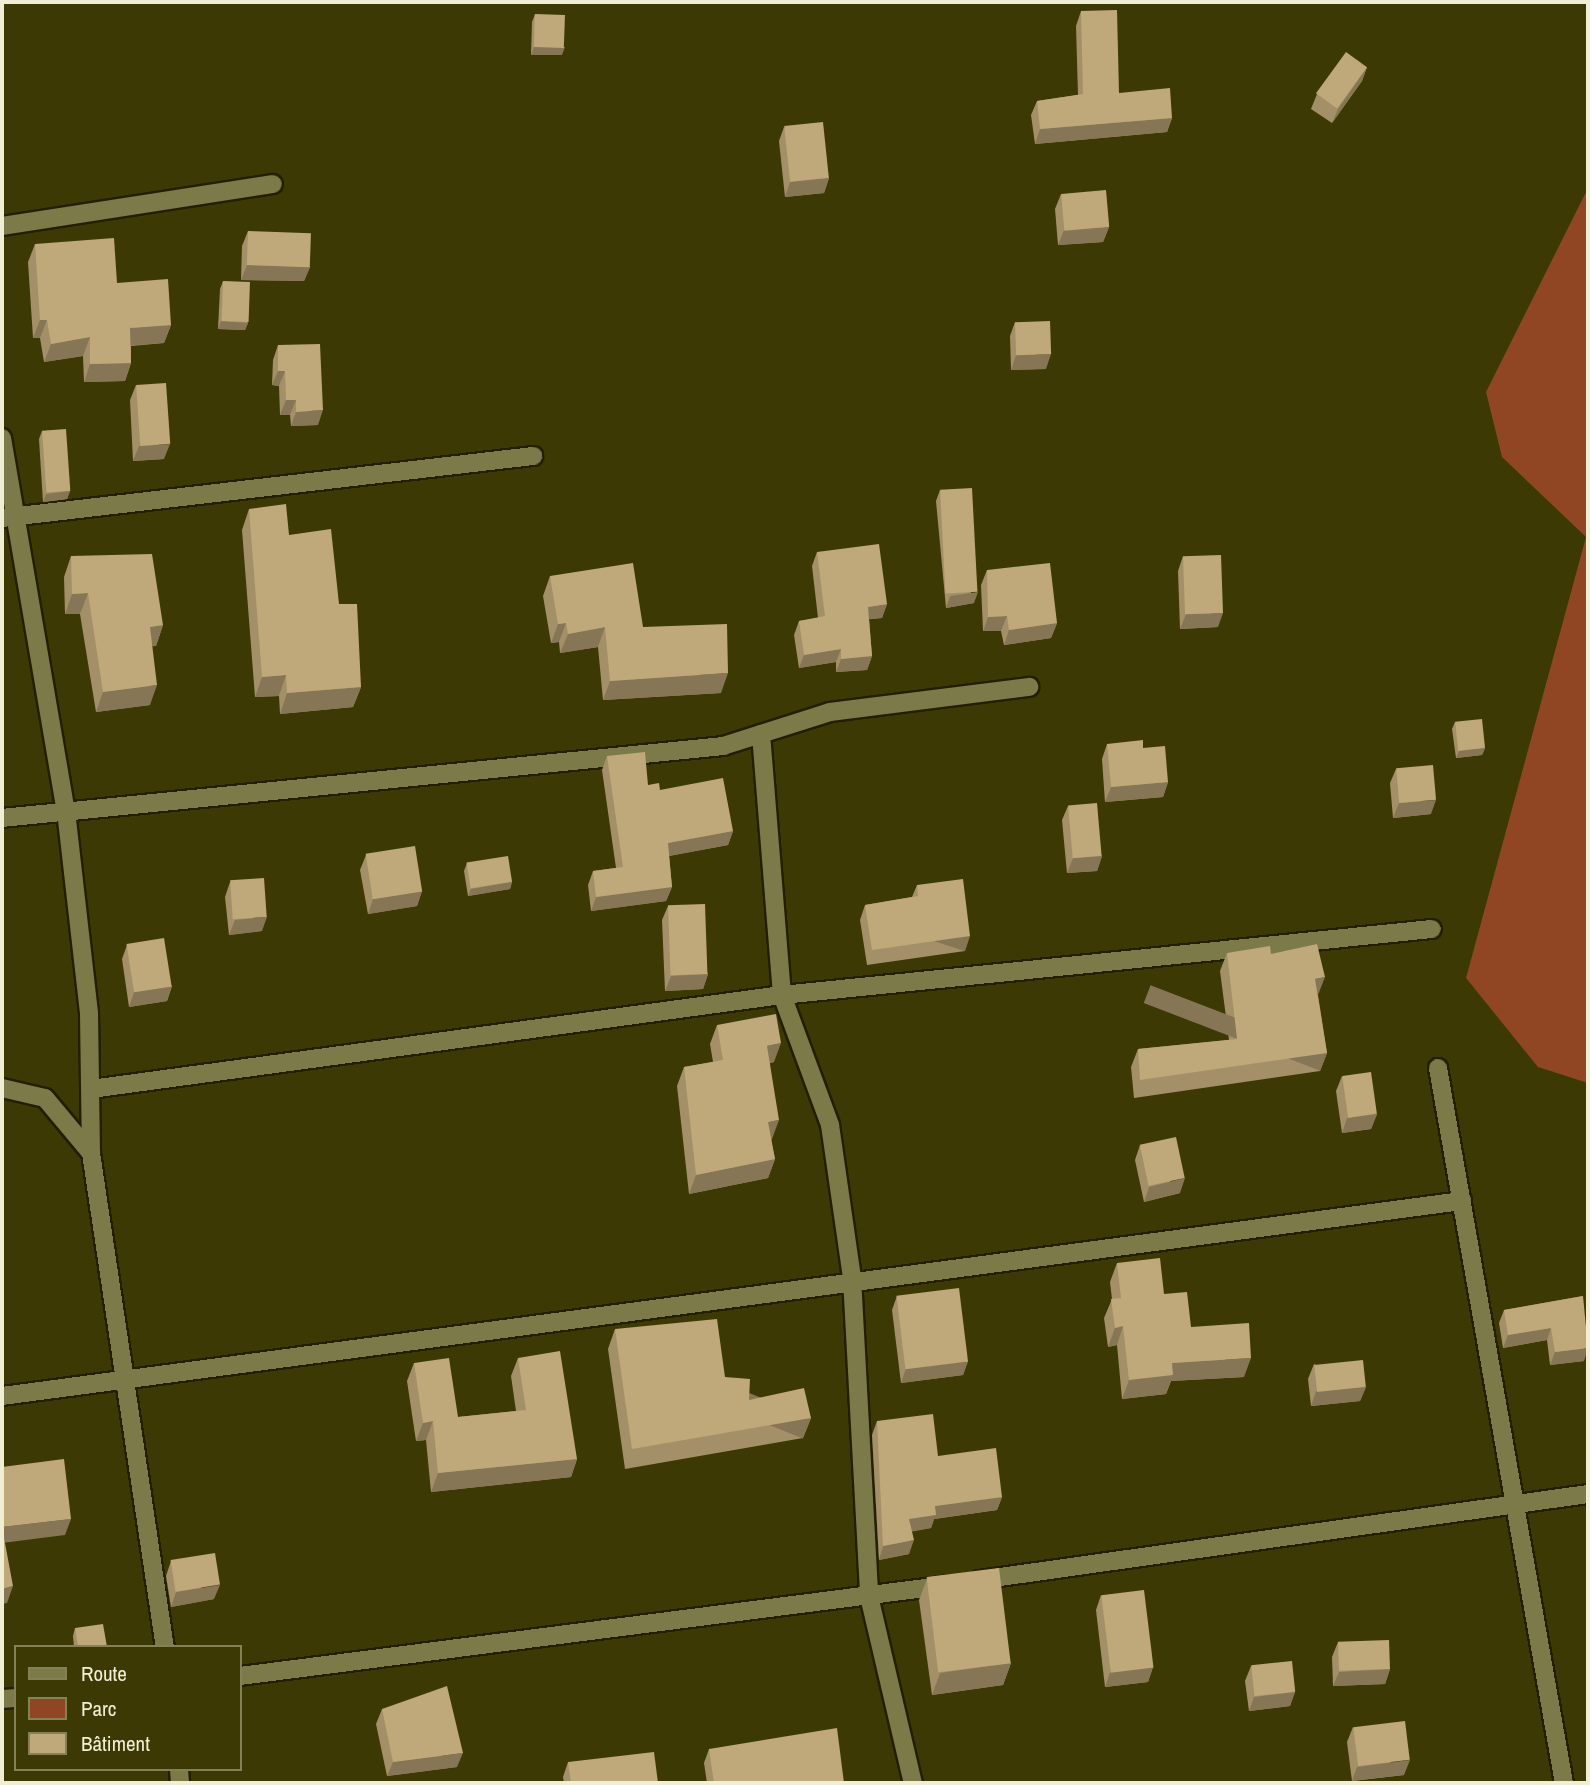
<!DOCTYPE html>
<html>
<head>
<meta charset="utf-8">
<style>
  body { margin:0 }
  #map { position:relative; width:1590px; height:1785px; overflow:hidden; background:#3d3904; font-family:"Archivo Narrow",sans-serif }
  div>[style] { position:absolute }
  .green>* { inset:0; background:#904622 }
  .roads { filter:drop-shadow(2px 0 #231f00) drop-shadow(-2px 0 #231f00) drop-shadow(0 2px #231f00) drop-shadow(0 -2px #231f00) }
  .minor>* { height:18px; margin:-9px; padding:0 9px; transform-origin:9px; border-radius:9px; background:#7d7a49 }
  .wall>* { inset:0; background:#a49068 }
  .shaded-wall>* { inset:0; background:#867655; transform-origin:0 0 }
  .building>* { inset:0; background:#bfa879; transform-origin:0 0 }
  span { translate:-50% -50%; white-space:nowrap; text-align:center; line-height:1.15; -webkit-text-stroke:7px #3d3904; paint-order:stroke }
  .frame { position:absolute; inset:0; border:4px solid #f0eed4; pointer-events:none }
  .legend { position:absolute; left:14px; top:1645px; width:228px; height:126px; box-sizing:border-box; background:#3d3904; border:2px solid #858157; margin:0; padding:9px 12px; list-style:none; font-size:21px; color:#f0eed4 }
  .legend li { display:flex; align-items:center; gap:14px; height:35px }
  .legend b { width:35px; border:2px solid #858157 }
</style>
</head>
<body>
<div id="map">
  <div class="green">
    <i style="clip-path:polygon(1588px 188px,1588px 1083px,1538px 1067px,1466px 978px,1586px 537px,1502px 457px,1486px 392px)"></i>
  </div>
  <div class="roads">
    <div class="minor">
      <i style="left:2px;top:226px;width:274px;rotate:-8.8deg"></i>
      <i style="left:2px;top:438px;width:378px;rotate:80.3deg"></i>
      <i style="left:66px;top:811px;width:203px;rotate:83.5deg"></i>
      <i style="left:89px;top:1013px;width:140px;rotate:89.2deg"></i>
      <i style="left:91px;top:1153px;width:500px;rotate:81.5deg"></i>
      <i style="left:2px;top:518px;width:535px;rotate:-6.66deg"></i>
      <i style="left:761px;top:734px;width:262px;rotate:85.4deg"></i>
      <i style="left:782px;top:995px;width:139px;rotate:69.7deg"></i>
      <i style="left:830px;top:1125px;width:155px;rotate:81.8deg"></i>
      <i style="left:852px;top:1278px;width:318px;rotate:86.9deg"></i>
      <i style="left:869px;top:1596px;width:192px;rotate:76.8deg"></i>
      <i style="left:2px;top:818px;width:725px;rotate:-5.7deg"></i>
      <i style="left:723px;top:746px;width:112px;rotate:-17.6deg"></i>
      <i style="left:830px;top:712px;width:201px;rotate:-7.2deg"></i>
      <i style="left:1438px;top:1068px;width:726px;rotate:80.01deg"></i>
      <i style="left:2px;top:1088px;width:44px;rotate:13.1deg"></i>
      <i style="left:45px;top:1098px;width:72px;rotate:50.1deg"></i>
      <i style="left:91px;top:1089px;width:697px;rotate:-7.75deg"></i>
      <i style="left:782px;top:995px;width:653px;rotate:-5.8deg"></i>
      <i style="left:2px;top:1396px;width:1473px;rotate:-7.61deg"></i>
      <i style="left:979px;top:1580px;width:615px;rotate:-8.04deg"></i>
      <i style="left:240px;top:1676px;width:714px;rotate:-7.32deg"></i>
      <i style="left:2px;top:1699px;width:14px;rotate:-4deg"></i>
      <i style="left:179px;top:1769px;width:14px;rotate:86deg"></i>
    </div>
  </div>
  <div class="wall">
    <i style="clip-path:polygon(1081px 11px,1119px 93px,1172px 118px,1167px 132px,1035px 144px,1031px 115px,1037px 101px,1078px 95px,1076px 26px)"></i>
    <i style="clip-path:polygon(535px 14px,562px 55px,531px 55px,532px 22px)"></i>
    <i style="clip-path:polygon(1367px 67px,1362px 81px,1332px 123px,1311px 109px,1317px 94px)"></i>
    <i style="clip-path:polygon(784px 127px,829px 178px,824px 193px,785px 197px,779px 141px)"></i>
    <i style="clip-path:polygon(1061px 194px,1109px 227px,1103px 242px,1058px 245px,1055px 209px)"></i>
    <i style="clip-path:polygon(248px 231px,310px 267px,304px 281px,241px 280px,242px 246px)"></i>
    <i style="clip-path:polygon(35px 244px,171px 325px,164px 343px,131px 346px,131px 363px,125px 381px,84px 382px,83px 356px,44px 362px,40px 338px,33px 338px,28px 262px)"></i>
    <i style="clip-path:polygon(223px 281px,248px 323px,245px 330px,218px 329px,220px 289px)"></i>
    <i style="clip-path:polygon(1015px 322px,1046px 369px,1011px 370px,1010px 336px)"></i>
    <i style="clip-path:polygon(278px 345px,318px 425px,291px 426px,290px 415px,280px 415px,279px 386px,272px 385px,273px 360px)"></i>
    <i style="clip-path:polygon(136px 385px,164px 459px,133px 461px,130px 400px)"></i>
    <i style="clip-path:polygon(42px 431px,70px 491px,67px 499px,43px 502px,39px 439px)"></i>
    <i style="clip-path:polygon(940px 490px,974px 603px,946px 608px,936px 501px)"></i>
    <i style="clip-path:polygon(249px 509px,289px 535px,339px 604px,361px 687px,353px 707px,280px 714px,279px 696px,255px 697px,242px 530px)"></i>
    <i style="clip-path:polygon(817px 552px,887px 604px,882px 618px,869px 619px,872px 656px,867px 670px,836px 672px,836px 662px,799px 668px,794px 635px,799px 621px,818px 618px,812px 566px)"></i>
    <i style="clip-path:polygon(71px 556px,163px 625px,156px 646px,152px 646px,150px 705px,96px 712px,80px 614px,65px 614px,64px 577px)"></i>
    <i style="clip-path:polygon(1183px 556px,1218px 627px,1180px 629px,1178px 571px)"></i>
    <i style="clip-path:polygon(987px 570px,1057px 623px,1051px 638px,1004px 645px,1001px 631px,983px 631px,981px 585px)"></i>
    <i style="clip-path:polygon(550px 576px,643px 627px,721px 693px,603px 700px,598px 647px,560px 653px,559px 642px,551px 643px,543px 596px)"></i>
    <i style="clip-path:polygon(1455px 722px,1485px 748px,1482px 755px,1456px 758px,1452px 729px)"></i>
    <i style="clip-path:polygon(1107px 744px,1143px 748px,1168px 782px,1163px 797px,1105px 802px,1102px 759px)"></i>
    <i style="clip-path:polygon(607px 756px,648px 785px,733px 831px,728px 845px,669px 856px,672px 887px,666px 901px,591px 911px,588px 885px,593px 871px,616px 868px,602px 770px)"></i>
    <i style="clip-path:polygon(1396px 769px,1431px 814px,1393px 818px,1390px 783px)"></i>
    <i style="clip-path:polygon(1068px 806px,1102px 856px,1097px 871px,1067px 873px,1062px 820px)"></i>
    <i style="clip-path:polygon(366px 855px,422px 891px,417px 906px,368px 914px,360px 870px)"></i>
    <i style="clip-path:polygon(467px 863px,512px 882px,510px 889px,468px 896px,464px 871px)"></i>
    <i style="clip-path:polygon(230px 882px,262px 931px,229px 935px,225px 897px)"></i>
    <i style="clip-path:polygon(917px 885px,965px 951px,867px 965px,860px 920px,865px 905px,912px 897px)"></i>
    <i style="clip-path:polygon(668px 906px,708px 974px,703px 989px,665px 991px,662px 920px)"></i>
    <i style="clip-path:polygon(127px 945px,172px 986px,167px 1001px,129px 1007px,122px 959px)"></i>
    <i style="clip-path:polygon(1227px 953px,1271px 954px,1318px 995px,1327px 1053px,1320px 1071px,1134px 1098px,1131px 1067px,1138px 1049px,1229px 1040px,1220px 971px)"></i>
    <i style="clip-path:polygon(717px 1025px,774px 1062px,770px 1063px,772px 1139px,771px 1140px,775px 1159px,768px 1178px,689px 1194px,677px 1086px,684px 1067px,713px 1062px,710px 1044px)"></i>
    <i style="clip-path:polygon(1342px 1076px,1377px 1114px,1371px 1129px,1342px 1133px,1336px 1091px)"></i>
    <i style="clip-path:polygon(1140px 1145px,1180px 1193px,1144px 1202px,1135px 1160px)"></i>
    <i style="clip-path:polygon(1117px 1263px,1164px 1294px,1191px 1327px,1244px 1377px,1171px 1381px,1166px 1394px,1122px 1399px,1117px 1345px,1108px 1347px,1104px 1318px,1112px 1299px,1110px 1282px)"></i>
    <i style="clip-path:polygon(897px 1296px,968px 1361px,963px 1375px,901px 1383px,892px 1310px)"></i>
    <i style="clip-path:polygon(1583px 1296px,1584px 1361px,1550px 1365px,1547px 1340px,1503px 1348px,1499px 1323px,1504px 1310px)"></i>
    <i style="clip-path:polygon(615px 1329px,725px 1377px,749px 1400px,811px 1418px,803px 1438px,625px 1469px,608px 1349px)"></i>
    <i style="clip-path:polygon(518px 1358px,577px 1459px,571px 1477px,431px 1492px,426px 1440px,416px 1441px,407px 1381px,414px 1363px,458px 1417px,516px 1411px,511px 1376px)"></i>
    <i style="clip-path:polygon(1314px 1364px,1366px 1387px,1360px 1401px,1311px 1406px,1308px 1379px)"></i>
    <i style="clip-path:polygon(877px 1421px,1002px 1497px,997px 1510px,934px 1519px,931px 1528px,912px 1531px,909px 1554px,879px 1560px,872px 1435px)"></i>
    <i style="clip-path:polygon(171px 1561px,214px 1599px,171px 1607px,166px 1576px)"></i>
    <i style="clip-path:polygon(927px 1579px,1011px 1663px,1003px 1685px,932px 1695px,919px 1600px)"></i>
    <i style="clip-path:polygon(1101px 1595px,1153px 1667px,1148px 1682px,1105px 1687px,1096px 1610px)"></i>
    <i style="clip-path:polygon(75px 1628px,107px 1647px,74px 1647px,73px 1636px)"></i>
    <i style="clip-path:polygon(1338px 1642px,1390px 1669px,1385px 1684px,1333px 1686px,1332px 1657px)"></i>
    <i style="clip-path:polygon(1251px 1666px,1295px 1692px,1290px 1706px,1249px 1711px,1245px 1681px)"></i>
    <i style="clip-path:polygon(382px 1709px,457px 1767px,387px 1776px,376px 1724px)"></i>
    <i style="clip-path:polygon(1353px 1727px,1404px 1775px,1352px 1781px,1347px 1742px)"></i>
    <i style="clip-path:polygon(709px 1749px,844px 1783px,707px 1783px,704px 1763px)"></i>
    <i style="clip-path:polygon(568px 1762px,658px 1783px,564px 1783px,563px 1777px)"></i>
  </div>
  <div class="shaded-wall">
    <i style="clip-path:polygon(534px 47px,565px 47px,562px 55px,531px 55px)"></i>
    <i style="clip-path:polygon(1367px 67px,1362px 81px,1332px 123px,1338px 109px)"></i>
    <i style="clip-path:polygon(1172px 118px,1167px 132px,1035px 144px,1040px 129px)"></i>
    <i style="clip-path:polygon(829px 178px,824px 193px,785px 197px,790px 182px)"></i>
    <i style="clip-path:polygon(1109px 227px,1103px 242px,1058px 245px,1064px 230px)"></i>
    <i style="clip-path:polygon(247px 265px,310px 267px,304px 281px,241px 280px)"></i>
    <i style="clip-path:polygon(40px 320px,47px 320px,40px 338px,33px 338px)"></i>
    <i style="clip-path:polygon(221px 321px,248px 323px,245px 330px,218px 329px)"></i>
    <i style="clip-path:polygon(171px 325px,164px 343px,124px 346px,130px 328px)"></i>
    <i style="clip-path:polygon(90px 337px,83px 356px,44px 362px,51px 344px)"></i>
    <i style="clip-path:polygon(1051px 354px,1046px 369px,1011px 370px,1016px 355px)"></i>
    <i style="clip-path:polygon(131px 363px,125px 381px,84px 382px,90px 364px)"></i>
    <i style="clip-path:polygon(278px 371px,285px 371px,279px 386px,272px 385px)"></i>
    <i style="clip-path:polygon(286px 400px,296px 400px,290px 415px,280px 415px)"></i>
    <i style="clip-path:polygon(323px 410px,318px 425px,291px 426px,296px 412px)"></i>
    <i style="clip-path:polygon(170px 444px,164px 459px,133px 461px,139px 446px)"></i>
    <i style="clip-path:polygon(70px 491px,67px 499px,43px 502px,46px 494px)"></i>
    <i style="clip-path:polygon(978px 592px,974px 603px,946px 608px,950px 596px)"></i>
    <i style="clip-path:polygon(88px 593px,80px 614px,65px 614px,72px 594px)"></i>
    <i style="clip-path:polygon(887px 604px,882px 618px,863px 620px,868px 607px)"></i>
    <i style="clip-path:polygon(1223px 613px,1218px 627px,1180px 629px,1186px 614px)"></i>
    <i style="clip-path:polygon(1007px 616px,1001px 631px,983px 631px,988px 617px)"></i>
    <i style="clip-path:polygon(566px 623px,559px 642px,551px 643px,558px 624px)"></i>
    <i style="clip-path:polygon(1057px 623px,1051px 638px,1004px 645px,1009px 630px)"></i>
    <i style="clip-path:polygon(163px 625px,156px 646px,142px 647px,150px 627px)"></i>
    <i style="clip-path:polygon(605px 627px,598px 647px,560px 653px,568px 634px)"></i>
    <i style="clip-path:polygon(841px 649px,836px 662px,799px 668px,804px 655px)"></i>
    <i style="clip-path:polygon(872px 656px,867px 670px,836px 672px,841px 659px)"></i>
    <i style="clip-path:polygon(728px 673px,721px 693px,603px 700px,610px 681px)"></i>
    <i style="clip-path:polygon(286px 675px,279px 696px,255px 697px,262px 677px)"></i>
    <i style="clip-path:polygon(157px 685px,150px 705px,96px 712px,103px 692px)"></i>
    <i style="clip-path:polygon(361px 687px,353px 707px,280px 714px,287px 693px)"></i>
    <i style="clip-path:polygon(1485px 748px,1482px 755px,1456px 758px,1459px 751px)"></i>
    <i style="clip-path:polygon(1168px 782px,1163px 797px,1105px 802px,1111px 787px)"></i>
    <i style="clip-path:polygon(1436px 800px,1431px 814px,1393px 818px,1399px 803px)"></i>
    <i style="clip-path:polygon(733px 831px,728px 845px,663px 857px,668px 843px)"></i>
    <i style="clip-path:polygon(1102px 856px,1097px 871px,1067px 873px,1073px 858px)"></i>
    <i style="clip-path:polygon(512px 882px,510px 889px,468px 896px,471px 889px)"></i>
    <i style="clip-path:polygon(672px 887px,666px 901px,591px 911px,596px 897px)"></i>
    <i style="clip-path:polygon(422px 891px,417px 906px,368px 914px,373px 899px)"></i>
    <i style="clip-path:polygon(267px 917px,262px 931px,229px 935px,235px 920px)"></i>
    <i style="left:970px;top:936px;width:16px;height:99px;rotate:108deg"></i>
    <i style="clip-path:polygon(708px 974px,703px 989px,665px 991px,671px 976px)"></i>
    <i style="clip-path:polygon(1325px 977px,1318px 995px,1308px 997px,1315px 979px)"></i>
    <i style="clip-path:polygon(172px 986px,167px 1001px,129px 1007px,134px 992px)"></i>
    <i style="clip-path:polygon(781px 1043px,774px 1062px,760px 1065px,767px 1046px)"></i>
    <i style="left:1327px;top:1053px;width:19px;height:189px;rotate:111deg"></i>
    <i style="clip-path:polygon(1377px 1114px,1371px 1129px,1342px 1133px,1347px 1118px)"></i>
    <i style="clip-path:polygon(779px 1120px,772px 1139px,761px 1141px,768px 1122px)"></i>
    <i style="clip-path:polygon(775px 1159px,768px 1178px,689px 1194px,696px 1175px)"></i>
    <i style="clip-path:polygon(1185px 1178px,1180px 1193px,1144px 1202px,1149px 1187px)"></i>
    <i style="clip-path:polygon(1123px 1326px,1117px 1345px,1108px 1347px,1115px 1328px)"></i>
    <i style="clip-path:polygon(1551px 1328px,1547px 1340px,1503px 1348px,1508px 1335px)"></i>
    <i style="clip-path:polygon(1588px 1348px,1584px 1361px,1550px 1365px,1555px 1352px)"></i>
    <i style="clip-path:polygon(1251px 1358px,1244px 1377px,1171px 1381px,1166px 1394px,1122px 1399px,1129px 1380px,1172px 1363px)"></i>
    <i style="clip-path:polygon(968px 1361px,963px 1375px,901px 1383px,906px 1368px)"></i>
    <i style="clip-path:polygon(1366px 1387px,1360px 1401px,1311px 1406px,1316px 1391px)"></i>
    <i style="left:811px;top:1418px;width:22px;height:182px;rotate:112deg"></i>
    <i style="clip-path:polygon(433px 1421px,426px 1440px,416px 1441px,423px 1423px)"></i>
    <i style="clip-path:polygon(577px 1459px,571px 1477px,431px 1492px,438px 1473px)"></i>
    <i style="clip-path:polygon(1002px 1497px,997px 1510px,934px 1519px,931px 1528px,905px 1533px,909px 1519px,935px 1506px)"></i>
    <i style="clip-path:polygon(71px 1519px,65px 1535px,2px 1543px,2px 1527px)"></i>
    <i style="clip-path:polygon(914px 1540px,909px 1554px,879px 1560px,883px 1546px)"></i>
    <i style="clip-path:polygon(220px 1585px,214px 1599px,171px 1607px,176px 1592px)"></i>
    <i style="clip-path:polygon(13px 1586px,7px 1603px,2px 1604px,2px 1589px)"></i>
    <i style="clip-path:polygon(1011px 1663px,1003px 1685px,932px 1695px,940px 1673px)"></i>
    <i style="clip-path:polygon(1153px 1667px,1148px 1682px,1105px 1687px,1110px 1672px)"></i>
    <i style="clip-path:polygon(1390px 1669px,1385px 1684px,1333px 1686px,1339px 1672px)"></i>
    <i style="clip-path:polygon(1295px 1692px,1290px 1706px,1249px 1711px,1254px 1697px)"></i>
    <i style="clip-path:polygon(463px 1753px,457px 1767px,387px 1776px,393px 1762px)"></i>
    <i style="clip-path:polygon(1410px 1760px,1404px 1775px,1352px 1781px,1357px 1767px)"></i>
  </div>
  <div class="building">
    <i style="clip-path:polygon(1117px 10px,1119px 93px,1170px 88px,1172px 118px,1040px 129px,1037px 101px,1083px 94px,1081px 11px)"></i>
    <i style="left:535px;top:14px;width:30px;height:33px;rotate:2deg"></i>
    <i style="left:1346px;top:52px;width:26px;height:51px;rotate:36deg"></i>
    <i style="left:823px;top:122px;width:56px;height:39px;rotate:84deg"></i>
    <i style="left:1106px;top:190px;width:37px;height:45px;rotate:85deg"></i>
    <i style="left:248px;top:231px;width:63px;height:34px;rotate:2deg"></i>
    <i style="clip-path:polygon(114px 238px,117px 283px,168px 279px,171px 325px,130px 328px,131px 363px,90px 364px,90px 337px,51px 344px,47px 320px,40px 320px,35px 244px)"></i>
    <i style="left:223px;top:281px;width:27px;height:40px;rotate:2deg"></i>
    <i style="left:1050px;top:321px;width:33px;height:35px;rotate:88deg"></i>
    <i style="clip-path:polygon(320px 344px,323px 410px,296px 412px,296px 400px,286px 400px,285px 371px,278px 371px,278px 345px)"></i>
    <i style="left:166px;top:383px;width:61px;height:30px;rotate:86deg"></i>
    <i style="left:66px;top:429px;width:62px;height:24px;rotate:86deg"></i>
    <i style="left:972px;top:488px;width:104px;height:32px;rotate:87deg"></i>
    <i style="clip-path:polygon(286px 504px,289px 535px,331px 529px,339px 604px,357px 604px,361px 687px,287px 693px,286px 675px,262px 677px,249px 509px)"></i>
    <i style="clip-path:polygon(879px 544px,887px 604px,868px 607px,872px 656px,841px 659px,841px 649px,804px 655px,799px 621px,825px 616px,817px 552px)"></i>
    <i style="clip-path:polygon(152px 554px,163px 625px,150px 627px,157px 685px,103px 692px,88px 593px,72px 594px,71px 556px)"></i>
    <i style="left:1221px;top:555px;width:58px;height:38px;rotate:88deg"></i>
    <i style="clip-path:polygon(633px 563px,643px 627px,727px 624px,728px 673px,610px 681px,605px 627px,568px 634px,566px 623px,558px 624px,550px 576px)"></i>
    <i style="clip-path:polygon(1050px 563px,1057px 623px,1009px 630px,1007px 616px,988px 617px,987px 570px)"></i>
    <i style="left:1482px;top:719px;width:29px;height:27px;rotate:84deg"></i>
    <i style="clip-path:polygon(1143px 740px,1143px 748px,1165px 746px,1168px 782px,1111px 787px,1107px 744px)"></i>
    <i style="clip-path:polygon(645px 752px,648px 785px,659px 783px,660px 790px,723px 778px,733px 831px,668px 843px,672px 887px,596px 897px,593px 871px,623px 867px,607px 756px)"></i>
    <i style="left:1433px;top:765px;width:35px;height:37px;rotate:85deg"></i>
    <i style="left:1097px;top:803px;width:53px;height:29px;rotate:85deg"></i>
    <i style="left:415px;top:846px;width:46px;height:50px;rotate:81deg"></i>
    <i style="left:508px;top:856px;width:26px;height:42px;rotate:81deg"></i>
    <i style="left:264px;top:878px;width:39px;height:34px;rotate:86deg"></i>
    <i style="clip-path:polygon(963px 879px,970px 936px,872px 950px,865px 905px,918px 896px,917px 885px)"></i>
    <i style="left:705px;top:904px;width:70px;height:37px;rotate:88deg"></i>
    <i style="left:164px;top:938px;width:49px;height:38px;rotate:81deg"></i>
    <i style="clip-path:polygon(1317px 944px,1325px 977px,1315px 979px,1327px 1053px,1140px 1080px,1138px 1049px,1237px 1039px,1227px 953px,1270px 946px,1271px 954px)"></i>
    <i style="clip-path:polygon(776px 1014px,781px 1043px,767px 1046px,779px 1120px,768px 1122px,775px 1159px,696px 1175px,684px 1067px,723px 1060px,717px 1025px)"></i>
    <i style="left:1371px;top:1072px;width:42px;height:29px;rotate:82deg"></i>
    <i style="left:1176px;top:1137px;width:42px;height:37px;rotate:78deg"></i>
    <i style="clip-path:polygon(1160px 1258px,1164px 1294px,1187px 1292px,1191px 1327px,1249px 1323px,1251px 1358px,1172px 1363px,1173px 1375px,1129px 1380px,1123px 1326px,1115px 1328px,1111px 1299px,1121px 1298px,1117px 1263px)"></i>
    <i style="left:959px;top:1288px;width:74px;height:63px;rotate:83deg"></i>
    <i style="clip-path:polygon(1583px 1296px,1588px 1348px,1555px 1352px,1551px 1328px,1508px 1335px,1504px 1310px)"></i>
    <i style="clip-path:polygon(717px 1319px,725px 1377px,750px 1379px,749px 1400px,804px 1388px,811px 1418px,632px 1449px,615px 1329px)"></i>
    <i style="clip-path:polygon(560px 1351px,577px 1459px,438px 1473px,433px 1421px,423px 1423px,414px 1363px,449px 1358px,458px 1417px,526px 1410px,518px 1358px)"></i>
    <i style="left:1363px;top:1360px;width:27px;height:49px;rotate:84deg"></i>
    <i style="clip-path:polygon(933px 1414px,938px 1456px,996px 1448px,1002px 1497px,935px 1506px,936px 1515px,909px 1519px,914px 1540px,883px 1546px,877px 1421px)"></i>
    <i style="clip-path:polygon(64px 1459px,71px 1519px,2px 1527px,13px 1586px,2px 1589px,2px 1467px)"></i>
    <i style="left:215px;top:1553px;width:32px;height:45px;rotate:81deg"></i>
    <i style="left:999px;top:1568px;width:96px;height:73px;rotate:83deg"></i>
    <i style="left:1144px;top:1590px;width:78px;height:43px;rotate:83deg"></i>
    <i style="clip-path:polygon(103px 1624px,107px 1647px,78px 1647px,75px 1628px)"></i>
    <i style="left:1389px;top:1640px;width:29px;height:51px;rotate:88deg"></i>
    <i style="left:1292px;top:1661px;width:31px;height:41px;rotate:84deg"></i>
    <i style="clip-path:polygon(447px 1686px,463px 1753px,393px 1762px,382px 1709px)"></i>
    <i style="left:1405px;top:1721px;width:39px;height:52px;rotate:83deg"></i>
    <i style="clip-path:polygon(837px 1728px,844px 1783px,714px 1783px,709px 1749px)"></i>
    <i style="clip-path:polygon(654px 1752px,658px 1783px,571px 1783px,568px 1762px)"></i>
  </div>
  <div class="frame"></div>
  <ul class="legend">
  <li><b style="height:9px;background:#7d7a49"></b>Route</li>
  <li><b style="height:19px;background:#904622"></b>Parc</li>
  <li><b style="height:19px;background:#bfa879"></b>Bâtiment</li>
  </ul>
</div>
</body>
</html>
